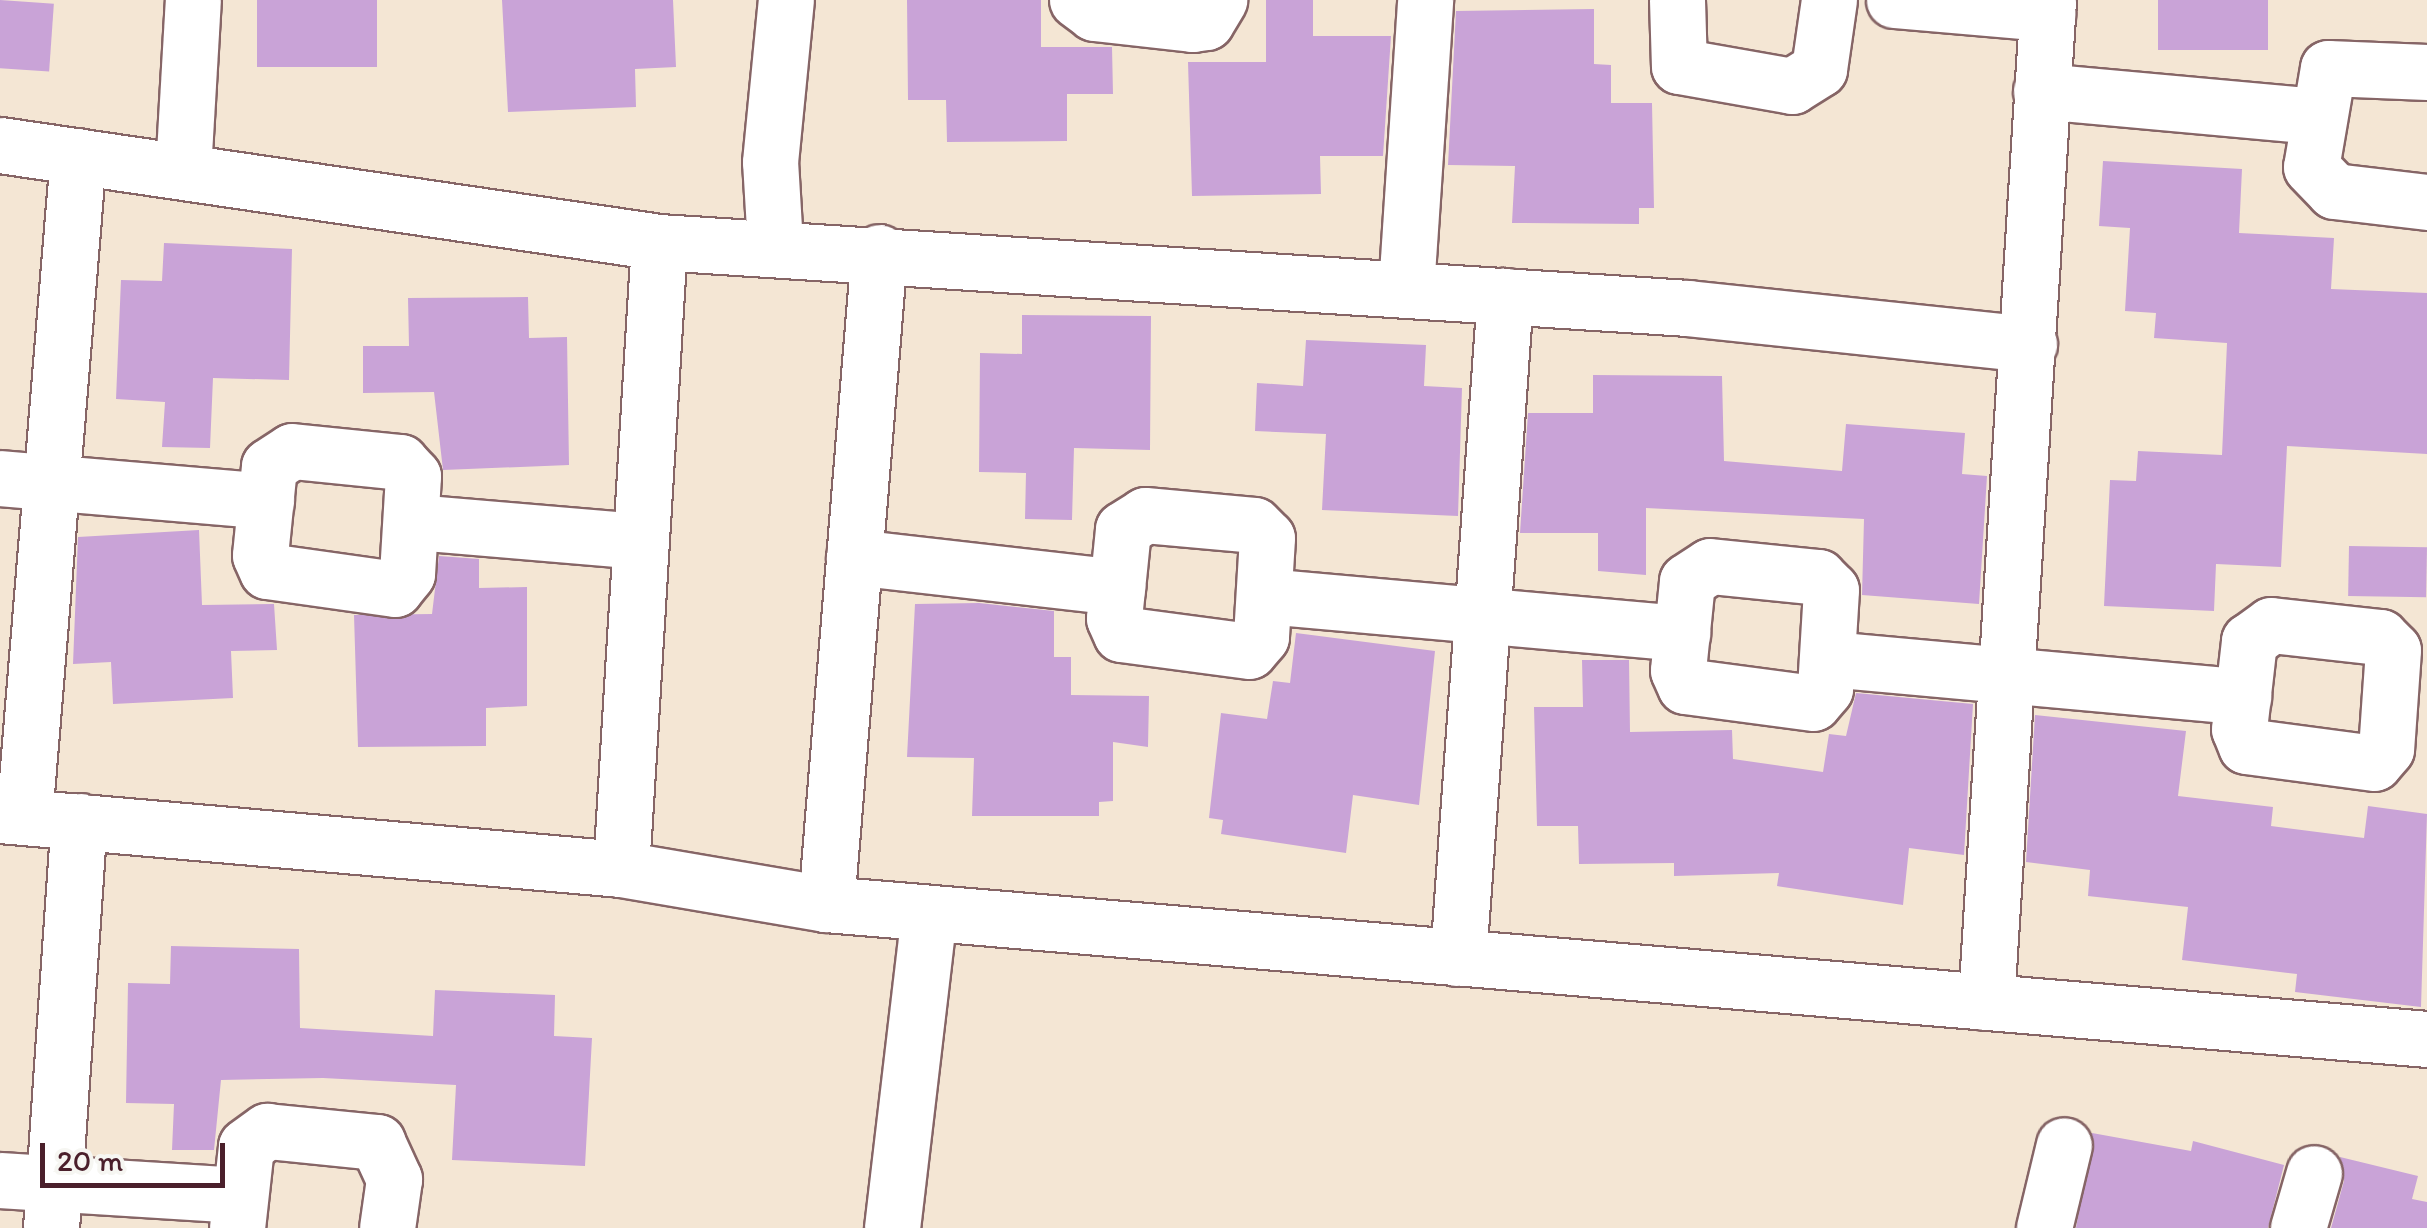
<!DOCTYPE html>
<html>
<head>
<meta charset="utf-8">
<style>
  body { margin:0 }
  #map { position:relative; width:2427px; height:1228px; overflow:hidden; background:#f4e6d4; font-family:Itim,sans-serif }
  div>[style] { position:absolute }
  .building>* { inset:0; background:#c9a3d7; transform-origin:0 0 }
  .roads { filter:drop-shadow(2px 0 #866566) drop-shadow(-2px 0 #866566) drop-shadow(0 2px #866566) drop-shadow(0 -2px #866566) }
  .minor>* { height:55px; margin:-27.5px; padding:0 27.5px; transform-origin:27.5px; border-radius:27.5px; background:#fff }
  span { translate:-50% -50%; white-space:nowrap; text-align:center; line-height:1.15; -webkit-text-stroke:10px #f6f6f2; paint-order:stroke }
  .scale { position:absolute; left:40px; top:1143px; width:185px; height:45px; box-sizing:border-box; border:5px solid #4a1f2b; border-top:0; padding-left:12px; font-size:30px; line-height:35px; white-space:nowrap; color:#4a1f2b; -webkit-text-stroke:8px #f6f6f2; paint-order:stroke }
</style>
</head>
<body>
<div id="map">
  <div class="building">
    <i style="left:0;top:0;width:54px;height:68px;rotate:4deg"></i>
    <i style="left:257px;top:0;width:120px;height:67px"></i>
    <i style="clip-path:polygon(502px 0,673px 0,676px 67px,635px 69px,636px 107px,508px 112px)"></i>
    <i style="clip-path:polygon(907px 0,1041px 0,1041px 47px,1112px 47px,1113px 94px,1067px 94px,1067px 141px,947px 142px,946px 100px,908px 100px)"></i>
    <i style="clip-path:polygon(1266px 0,1313px 0,1313px 36px,1391px 36px,1383px 156px,1320px 156px,1321px 194px,1192px 196px,1188px 62px,1266px 62px)"></i>
    <i style="left:2158px;top:0;width:110px;height:50px"></i>
    <i style="clip-path:polygon(1594px 9px,1594px 64px,1611px 65px,1611px 103px,1652px 103px,1654px 208px,1639px 208px,1639px 224px,1512px 223px,1515px 166px,1448px 165px,1456px 11px)"></i>
    <i style="clip-path:polygon(2103px 161px,2242px 169px,2239px 233px,2334px 238px,2331px 289px,2427px 293px,2427px 454px,2287px 446px,2281px 567px,2216px 564px,2214px 611px,2104px 606px,2110px 480px,2136px 481px,2138px 451px,2222px 455px,2227px 343px,2154px 338px,2156px 313px,2125px 311px,2130px 228px,2099px 226px)"></i>
    <i style="clip-path:polygon(164px 243px,292px 249px,289px 380px,213px 378px,210px 448px,162px 447px,165px 402px,116px 399px,121px 280px,162px 281px)"></i>
    <i style="clip-path:polygon(528px 297px,529px 338px,567px 337px,569px 465px,443px 470px,434px 392px,363px 393px,363px 346px,409px 346px,408px 298px)"></i>
    <i style="clip-path:polygon(1022px 315px,1151px 316px,1150px 450px,1074px 448px,1072px 520px,1025px 519px,1026px 473px,979px 472px,980px 353px,1022px 354px)"></i>
    <i style="clip-path:polygon(1306px 340px,1426px 345px,1424px 386px,1462px 388px,1458px 516px,1322px 510px,1326px 434px,1255px 431px,1257px 383px,1303px 386px)"></i>
    <i style="clip-path:polygon(1593px 375px,1722px 376px,1724px 461px,1842px 471px,1846px 424px,1965px 433px,1962px 474px,1987px 476px,1979px 604px,1862px 595px,1864px 519px,1646px 508px,1646px 575px,1598px 571px,1598px 533px,1520px 533px,1528px 413px,1593px 413px)"></i>
    <i style="clip-path:polygon(199px 530px,202px 605px,274px 604px,277px 650px,231px 651px,233px 698px,113px 704px,111px 662px,73px 664px,78px 537px)"></i>
    <i style="left:2349px;top:546px;width:78px;height:50px;rotate:1deg"></i>
    <i style="clip-path:polygon(439px 556px,479px 559px,479px 588px,527px 587px,527px 706px,486px 708px,486px 746px,358px 747px,354px 615px,432px 614px)"></i>
    <i style="clip-path:polygon(979px 603px,1054px 611px,1054px 657px,1071px 657px,1071px 695px,1149px 696px,1148px 747px,1113px 742px,1113px 801px,1099px 802px,1099px 816px,972px 816px,974px 758px,907px 757px,915px 604px)"></i>
    <i style="clip-path:polygon(1296px 633px,1435px 651px,1419px 805px,1353px 795px,1346px 853px,1221px 834px,1223px 820px,1209px 818px,1221px 713px,1267px 719px,1273px 681px,1290px 683px)"></i>
    <i style="clip-path:polygon(1582px 660px,1629px 660px,1630px 732px,1732px 730px,1733px 759px,1823px 772px,1829px 734px,1846px 736px,1856px 693px,1973px 704px,1964px 855px,1909px 848px,1903px 905px,1777px 886px,1779px 873px,1674px 876px,1674px 863px,1579px 864px,1578px 826px,1537px 826px,1534px 707px,1583px 707px)"></i>
    <i style="clip-path:polygon(2035px 715px,2186px 731px,2178px 796px,2273px 807px,2271px 826px,2364px 838px,2368px 806px,2427px 814px,2421px 1007px,2295px 992px,2297px 974px,2182px 960px,2188px 907px,2088px 896px,2090px 870px,2026px 862px)"></i>
    <i style="clip-path:polygon(171px 946px,299px 949px,300px 1028px,433px 1036px,435px 990px,555px 995px,554px 1036px,592px 1038px,585px 1166px,452px 1160px,456px 1085px,323px 1078px,221px 1080px,214px 1150px,172px 1150px,174px 1104px,126px 1103px,128px 983px,170px 984px)"></i>
    <i style="clip-path:polygon(2092px 1133px,2191px 1151px,2193px 1141px,2284px 1165px,2268px 1228px,2076px 1228px)"></i>
    <i style="clip-path:polygon(2340px 1157px,2418px 1176px,2412px 1199px,2427px 1202px,2427px 1228px,2331px 1228px,2344px 1181px)"></i>
  </div>
  <div class="roads">
    <div class="minor">
      <i style="left:1077px;top:0;width:21px;rotate:37deg"></i>
      <i style="left:1094px;top:13px;width:99px;rotate:6.4deg"></i>
      <i style="left:1192px;top:24px;width:14px;rotate:-8deg"></i>
      <i style="left:1206px;top:22px;width:26px;rotate:-59deg"></i>
      <i style="left:1677px;top:0;width:66px;rotate:88.3deg"></i>
      <i style="left:1679px;top:66px;width:115px;rotate:10deg"></i>
      <i style="left:1792px;top:86px;width:32px;rotate:-32deg"></i>
      <i style="left:1819px;top:69px;width:70px;rotate:-81.8deg"></i>
      <i style="left:1894px;top:0;width:154px;rotate:4.9deg"></i>
      <i style="left:2427px;top:72px;width:99px;rotate:-177.7deg"></i>
      <i style="left:2328px;top:68px;width:100px;rotate:99.7deg"></i>
      <i style="left:2311px;top:167px;width:33px;rotate:46deg"></i>
      <i style="left:2334px;top:191px;width:94px;rotate:6.7deg"></i>
      <i style="left:2041px;top:91px;width:276px;rotate:5.2deg"></i>
      <i style="left:0;top:145px;width:666px;rotate:8.37deg"></i>
      <i style="left:659px;top:242px;width:1030px;rotate:3.67deg"></i>
      <i style="left:1687px;top:308px;width:344px;rotate:6deg"></i>
      <i style="left:183px;top:171px;width:171px;rotate:-86.7deg"></i>
      <i style="left:775px;top:245px;width:83px;rotate:-93.4deg"></i>
      <i style="left:770px;top:162px;width:163px;rotate:-84.4deg"></i>
      <i style="left:1406px;top:289px;width:290px;rotate:-86.2deg"></i>
      <i style="left:292px;top:451px;width:109px;rotate:5.8deg"></i>
      <i style="left:400px;top:462px;width:19px;rotate:47deg"></i>
      <i style="left:413px;top:476px;width:98px;rotate:93.5deg"></i>
      <i style="left:407px;top:574px;width:19px;rotate:129deg"></i>
      <i style="left:395px;top:589px;width:129px;rotate:-172deg"></i>
      <i style="left:267px;top:571px;width:17px;rotate:-114deg"></i>
      <i style="left:260px;top:555px;width:89px;rotate:-84.2deg"></i>
      <i style="left:269px;top:466px;width:27px;rotate:-33deg"></i>
      <i style="left:0;top:478px;width:267px;rotate:4.9deg"></i>
      <i style="left:1145px;top:515px;width:109px;rotate:5.2deg"></i>
      <i style="left:1254px;top:525px;width:18px;rotate:45deg"></i>
      <i style="left:1267px;top:538px;width:99px;rotate:93.5deg"></i>
      <i style="left:1261px;top:637px;width:18px;rotate:131deg"></i>
      <i style="left:1249px;top:651px;width:129px;rotate:-172.4deg"></i>
      <i style="left:1121px;top:634px;width:17px;rotate:-114deg"></i>
      <i style="left:1114px;top:618px;width:89px;rotate:-84.2deg"></i>
      <i style="left:1123px;top:529px;width:26px;rotate:-32deg"></i>
      <i style="left:414px;top:522px;width:227px;rotate:4.8deg"></i>
      <i style="left:854px;top:557px;width:265px;rotate:6.5deg"></i>
      <i style="left:1710px;top:566px;width:109px;rotate:5.8deg"></i>
      <i style="left:1818px;top:577px;width:18px;rotate:45deg"></i>
      <i style="left:1831px;top:590px;width:99px;rotate:93.5deg"></i>
      <i style="left:1825px;top:689px;width:18px;rotate:131deg"></i>
      <i style="left:1813px;top:703px;width:129px;rotate:-172.4deg"></i>
      <i style="left:1685px;top:686px;width:17px;rotate:-114deg"></i>
      <i style="left:1678px;top:670px;width:89px;rotate:-84.2deg"></i>
      <i style="left:1687px;top:581px;width:27px;rotate:-33deg"></i>
      <i style="left:1266px;top:596px;width:418px;rotate:5.1deg"></i>
      <i style="left:2271px;top:625px;width:110px;rotate:6.3deg"></i>
      <i style="left:2380px;top:637px;width:18px;rotate:45deg"></i>
      <i style="left:2393px;top:650px;width:99px;rotate:94deg"></i>
      <i style="left:2386px;top:749px;width:18px;rotate:131deg"></i>
      <i style="left:2374px;top:763px;width:129px;rotate:-172.4deg"></i>
      <i style="left:2246px;top:746px;width:18px;rotate:-112deg"></i>
      <i style="left:2239px;top:729px;width:89px;rotate:-83.5deg"></i>
      <i style="left:2249px;top:641px;width:27px;rotate:-36deg"></i>
      <i style="left:1829px;top:659px;width:416px;rotate:5.2deg"></i>
      <i style="left:0;top:815px;width:623px;rotate:4.97deg"></i>
      <i style="left:621px;top:869px;width:208px;rotate:9.7deg"></i>
      <i style="left:826px;top:904px;width:1607px;rotate:4.82deg"></i>
      <i style="left:24px;top:817px;width:663px;rotate:-85.33deg"></i>
      <i style="left:621px;top:869px;width:628px;rotate:-86.53deg"></i>
      <i style="left:826px;top:904px;width:654px;rotate:-85.35deg"></i>
      <i style="left:1458px;top:958px;width:664px;rotate:-85.94deg"></i>
      <i style="left:1986px;top:1002px;width:1004px;rotate:-86.46deg"></i>
      <i style="left:0;top:1180px;width:240px;rotate:3.6deg"></i>
      <i style="left:51px;top:1228px;width:408px;rotate:-86.1deg"></i>
      <i style="left:237px;top:1228px;width:82px;rotate:-83.7deg"></i>
      <i style="left:246px;top:1146px;width:26px;rotate:-36deg"></i>
      <i style="left:267px;top:1131px;width:111px;rotate:5.7deg"></i>
      <i style="left:377px;top:1142px;width:41px;rotate:65.3deg"></i>
      <i style="left:394px;top:1179px;width:49px;rotate:98.1deg"></i>
      <i style="left:892px;top:1228px;width:317px;rotate:-83.3deg"></i>
      <i style="left:2044px;top:1228px;width:85px;rotate:-76.5deg"></i>
      <i style="left:2298px;top:1228px;width:57px;rotate:-73.8deg"></i>
    </div>
  </div>
  <div class="scale">20 m</div>
</div>
</body>
</html>
